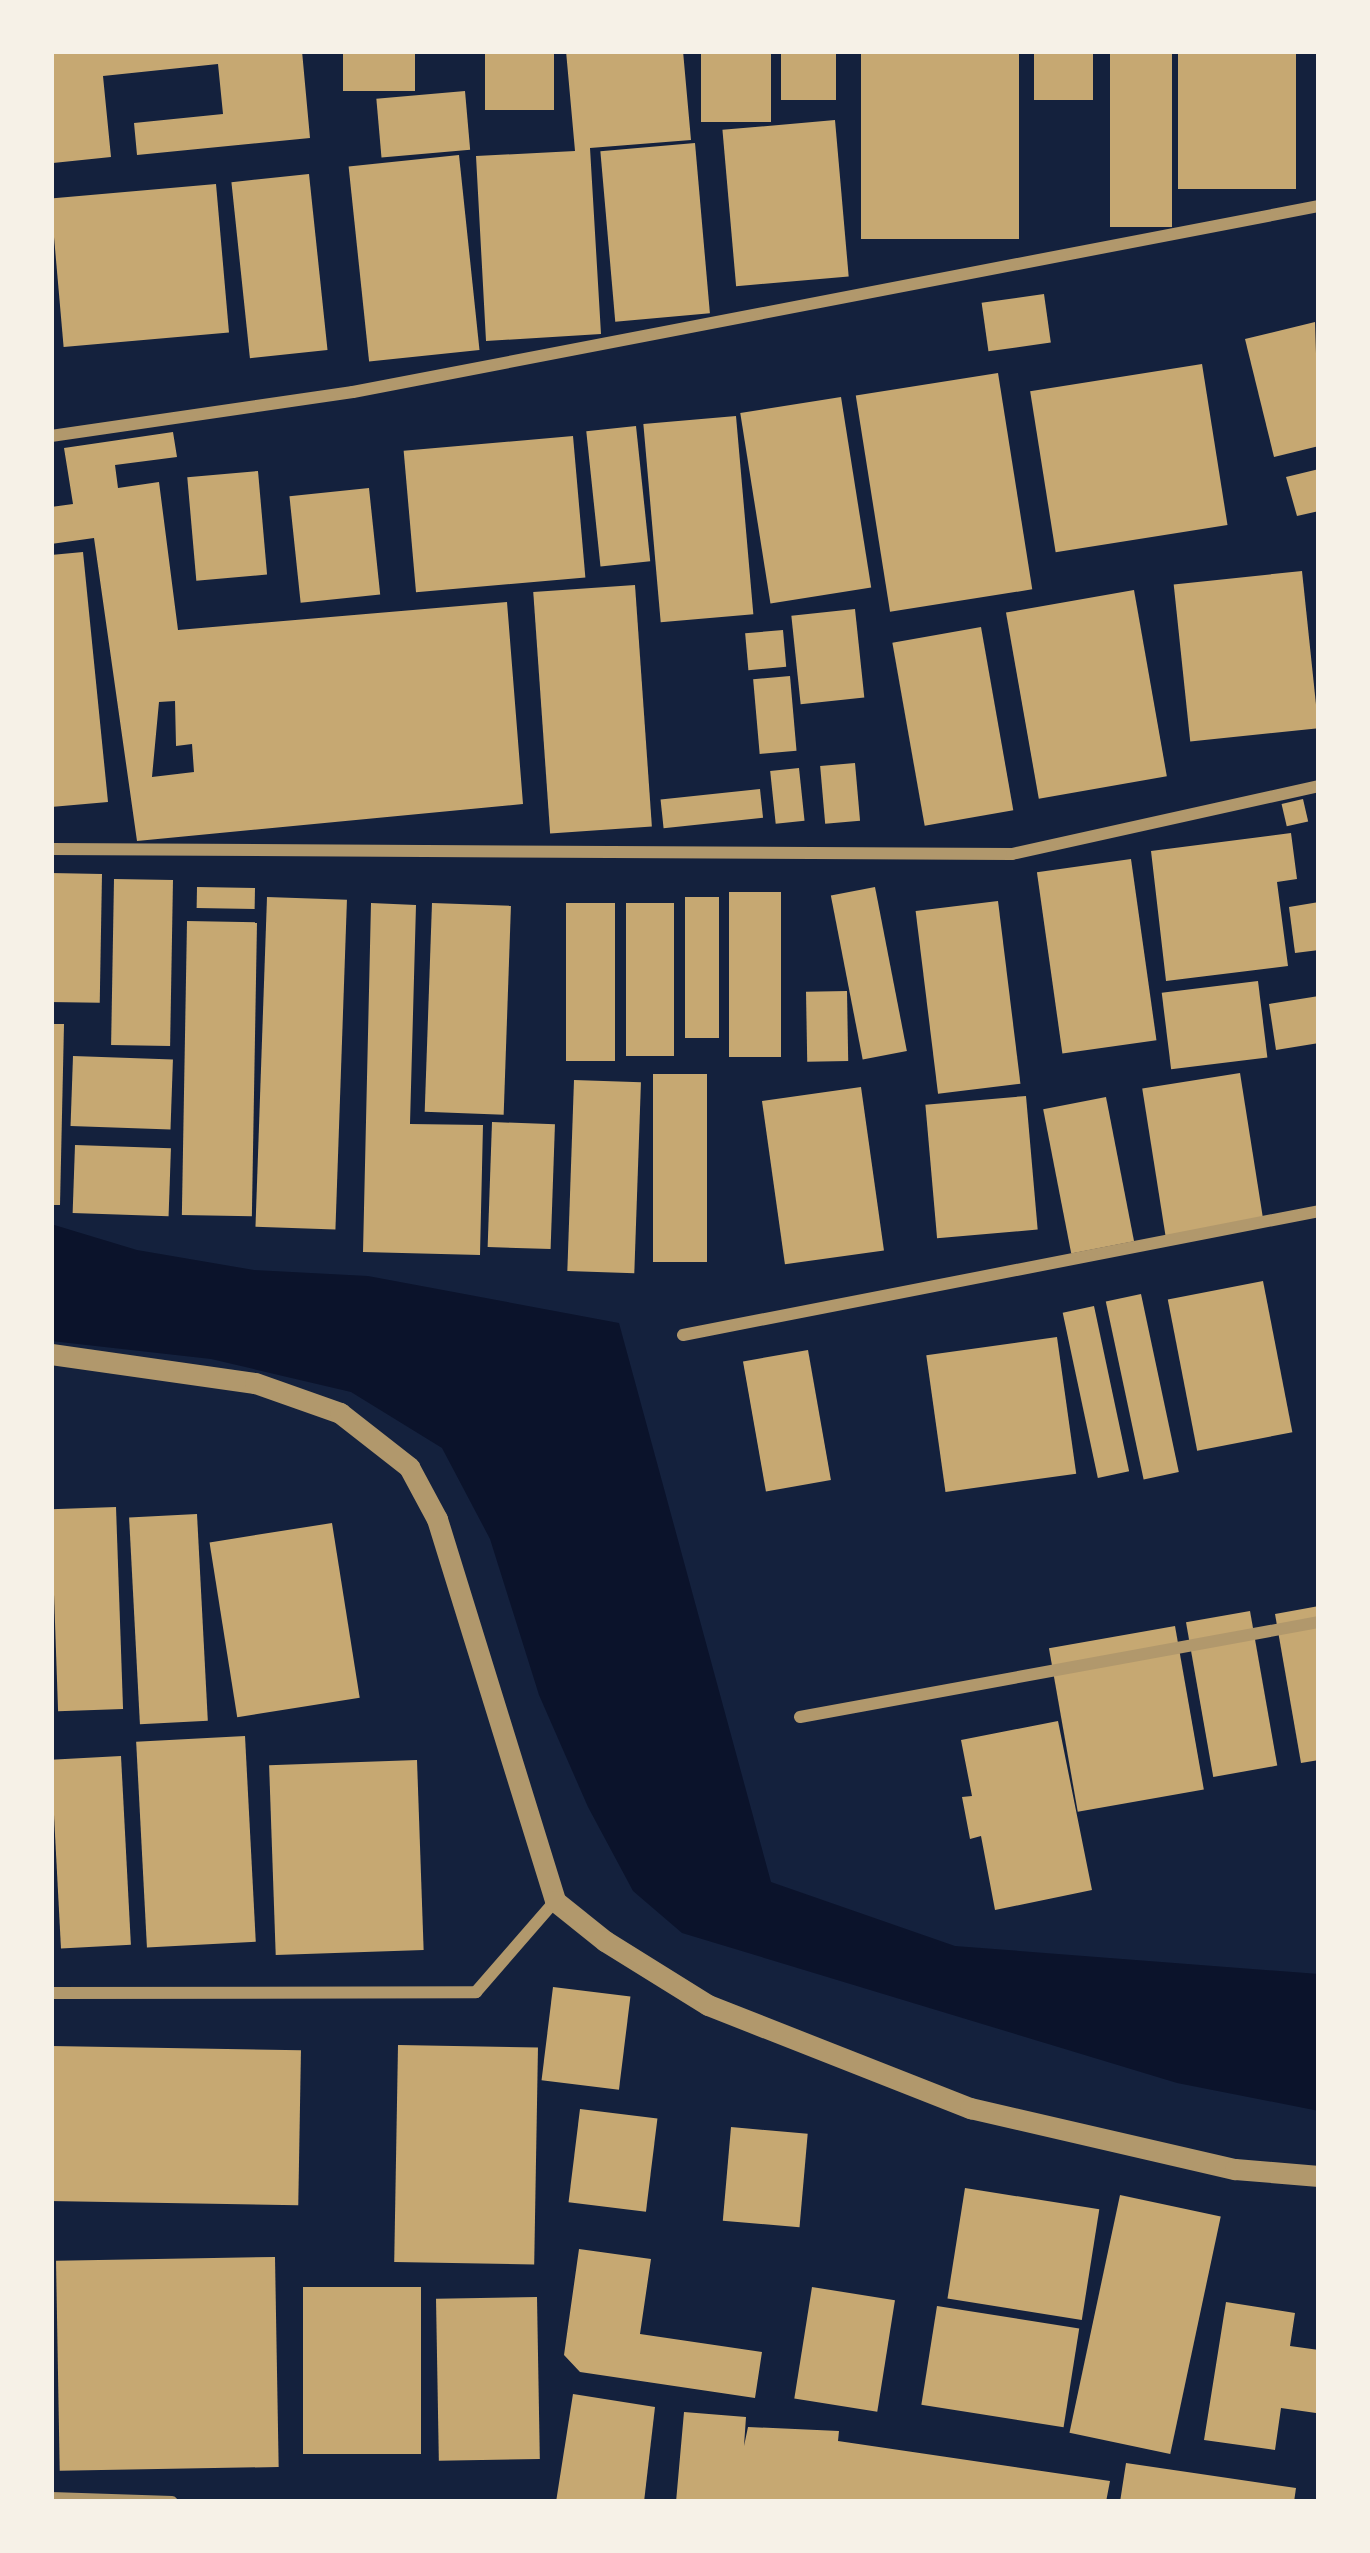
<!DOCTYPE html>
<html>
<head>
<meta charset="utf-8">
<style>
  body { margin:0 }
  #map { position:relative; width:1370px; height:2553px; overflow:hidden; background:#14213d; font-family:"PT Sans Narrow",sans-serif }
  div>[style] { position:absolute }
  .water>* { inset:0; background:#0b132b }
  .building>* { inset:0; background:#c6a872; transform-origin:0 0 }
  .minor>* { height:12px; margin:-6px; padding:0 6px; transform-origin:6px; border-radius:6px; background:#b1986c }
  .tertiary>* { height:21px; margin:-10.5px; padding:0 10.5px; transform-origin:10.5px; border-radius:10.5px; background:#b1986c }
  span { translate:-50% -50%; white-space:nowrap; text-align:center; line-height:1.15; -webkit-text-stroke:12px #f6f1e7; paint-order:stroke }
  .frame { position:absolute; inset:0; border:54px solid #f6f1e7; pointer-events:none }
</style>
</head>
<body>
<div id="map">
  <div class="water">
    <i style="clip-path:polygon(51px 1224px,137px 1250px,254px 1270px,368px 1276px,619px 1323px,771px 1882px,955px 1946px,1319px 1974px,1319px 2111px,1177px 2083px,682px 1933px,633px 1891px,588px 1807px,539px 1695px,490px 1539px,442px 1448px,351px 1392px,211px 1359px,51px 1341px)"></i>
  </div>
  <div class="building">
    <i style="clip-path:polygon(51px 51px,302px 51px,310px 138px,137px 155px,134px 123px,223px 114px,218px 64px,103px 76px,111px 157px,53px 163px)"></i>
    <i style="left:343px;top:51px;width:72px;height:40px"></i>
    <i style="left:485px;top:51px;width:69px;height:59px"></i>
    <i style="clip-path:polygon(566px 51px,683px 51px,691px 140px,590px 148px,601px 334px,486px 341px,476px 156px,575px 151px)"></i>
    <i style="left:701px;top:51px;width:70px;height:71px"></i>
    <i style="left:781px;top:51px;width:55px;height:49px"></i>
    <i style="left:861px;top:51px;width:158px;height:188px"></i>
    <i style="left:1034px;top:51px;width:59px;height:49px"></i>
    <i style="left:1110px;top:51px;width:62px;height:176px"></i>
    <i style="left:1178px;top:51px;width:118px;height:138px"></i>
    <i style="left:465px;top:91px;width:59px;height:89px;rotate:85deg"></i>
    <i style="left:835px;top:120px;width:157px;height:113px;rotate:85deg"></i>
    <i style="left:695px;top:143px;width:171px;height:95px;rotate:85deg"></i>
    <i style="left:459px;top:155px;width:196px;height:111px;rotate:84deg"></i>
    <i style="left:309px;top:174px;width:177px;height:78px;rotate:84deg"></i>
    <i style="left:216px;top:184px;width:149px;height:166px;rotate:85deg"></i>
    <i style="left:1044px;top:294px;width:49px;height:63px;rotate:82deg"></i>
    <i style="clip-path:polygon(1315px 322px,1319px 446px,1274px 457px,1245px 339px)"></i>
    <i style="left:1202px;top:364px;width:163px;height:174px;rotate:81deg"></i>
    <i style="left:998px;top:373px;width:219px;height:144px;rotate:81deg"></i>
    <i style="left:841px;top:397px;width:193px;height:102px;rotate:81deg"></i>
    <i style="left:736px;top:416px;width:199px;height:93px;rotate:85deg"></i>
    <i style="left:636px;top:426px;width:136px;height:50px;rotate:84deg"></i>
    <i style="clip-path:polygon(evenodd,173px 432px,177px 457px,115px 465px,118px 488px,159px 482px,178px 630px,507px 602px,523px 804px,137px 841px,94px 538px,51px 544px,51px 507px,73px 504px,64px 448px,173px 432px,175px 701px,176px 746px,192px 744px,194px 772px,152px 777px,159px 702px,175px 701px)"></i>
    <i style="left:573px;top:436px;width:142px;height:170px;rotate:85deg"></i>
    <i style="clip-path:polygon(1319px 469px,1319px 511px,1297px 516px,1286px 477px)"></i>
    <i style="left:258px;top:471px;width:104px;height:71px;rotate:85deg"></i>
    <i style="left:369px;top:488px;width:107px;height:80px;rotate:84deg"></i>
    <i style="clip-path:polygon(83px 552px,108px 802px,51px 807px,51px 555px)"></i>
    <i style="left:1302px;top:571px;width:158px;height:129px;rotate:84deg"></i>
    <i style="left:635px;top:585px;width:242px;height:102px;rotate:86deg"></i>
    <i style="left:1134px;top:590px;width:189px;height:130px;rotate:80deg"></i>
    <i style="left:855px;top:609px;width:89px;height:64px;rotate:84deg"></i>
    <i style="left:981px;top:627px;width:186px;height:90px;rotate:80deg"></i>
    <i style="left:783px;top:630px;width:37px;height:38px;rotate:85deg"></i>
    <i style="left:790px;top:676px;width:75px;height:37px;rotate:85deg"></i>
    <i style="left:855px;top:763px;width:58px;height:35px;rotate:85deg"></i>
    <i style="left:799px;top:768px;width:53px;height:29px;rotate:84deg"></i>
    <i style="left:760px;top:789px;width:29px;height:100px;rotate:84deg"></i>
    <i style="left:1303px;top:799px;width:23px;height:22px;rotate:77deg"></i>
    <i style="clip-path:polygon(1291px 833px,1297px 879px,1277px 882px,1288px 966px,1166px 981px,1151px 851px)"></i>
    <i style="left:1131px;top:859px;width:183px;height:95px;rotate:82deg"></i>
    <i style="left:51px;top:873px;width:51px;height:129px;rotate:1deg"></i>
    <i style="left:114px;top:879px;width:59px;height:166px;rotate:1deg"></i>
    <i style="left:197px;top:887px;width:58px;height:21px;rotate:1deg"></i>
    <i style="left:875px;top:887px;width:167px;height:45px;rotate:79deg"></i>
    <i style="left:729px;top:892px;width:52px;height:165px"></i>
    <i style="left:267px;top:897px;width:80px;height:330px;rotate:2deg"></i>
    <i style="left:685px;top:897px;width:34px;height:141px"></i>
    <i style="left:998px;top:901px;width:184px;height:83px;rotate:83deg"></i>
    <i style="clip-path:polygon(1319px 902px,1319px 950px,1295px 953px,1289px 907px)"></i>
    <i style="clip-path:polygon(371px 903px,416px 905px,410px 1124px,483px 1125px,480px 1255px,363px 1252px)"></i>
    <i style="left:432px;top:903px;width:79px;height:209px;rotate:2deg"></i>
    <i style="left:566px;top:903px;width:49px;height:158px"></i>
    <i style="left:626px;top:903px;width:48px;height:153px"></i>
    <i style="left:187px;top:921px;width:70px;height:294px;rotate:1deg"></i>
    <i style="left:1258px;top:981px;width:77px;height:97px;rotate:83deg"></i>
    <i style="left:847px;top:991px;width:70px;height:41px;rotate:89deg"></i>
    <i style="clip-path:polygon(1319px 996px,1319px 1043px,1276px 1050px,1269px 1004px)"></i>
    <i style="clip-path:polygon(51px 1024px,64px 1024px,60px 1205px,51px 1205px)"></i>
    <i style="left:73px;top:1056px;width:100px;height:70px;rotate:2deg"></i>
    <i style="left:1240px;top:1073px;width:149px;height:99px;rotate:81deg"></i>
    <i style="left:653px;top:1074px;width:54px;height:188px"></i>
    <i style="left:574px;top:1080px;width:67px;height:191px;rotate:2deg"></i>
    <i style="left:861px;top:1087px;width:165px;height:100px;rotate:82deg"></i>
    <i style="left:1026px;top:1096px;width:134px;height:101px;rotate:85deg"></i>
    <i style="left:1106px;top:1097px;width:147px;height:64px;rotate:79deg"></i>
    <i style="left:492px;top:1122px;width:63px;height:125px;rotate:2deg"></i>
    <i style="left:75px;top:1145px;width:96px;height:68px;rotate:2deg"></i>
    <i style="left:1263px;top:1281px;width:154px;height:97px;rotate:79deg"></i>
    <i style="left:1141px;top:1294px;width:182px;height:36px;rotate:78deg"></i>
    <i style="left:1094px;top:1306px;width:169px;height:32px;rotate:78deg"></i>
    <i style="left:1057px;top:1337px;width:138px;height:132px;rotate:82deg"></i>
    <i style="left:808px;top:1350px;width:132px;height:66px;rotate:80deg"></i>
    <i style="left:116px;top:1507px;width:202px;height:65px;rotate:88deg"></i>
    <i style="left:197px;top:1514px;width:207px;height:68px;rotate:87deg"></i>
    <i style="left:332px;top:1523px;width:177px;height:124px;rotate:81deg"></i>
    <i style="clip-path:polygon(1319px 1606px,1319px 1760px,1301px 1763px,1275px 1614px)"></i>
    <i style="left:1250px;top:1611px;width:157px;height:65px;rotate:80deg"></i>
    <i style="left:1175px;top:1626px;width:166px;height:128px;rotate:80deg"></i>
    <i style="clip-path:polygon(1058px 1721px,1092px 1890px,995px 1910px,981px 1836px,970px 1839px,962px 1797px,972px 1796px,961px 1740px)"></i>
    <i style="left:245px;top:1736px;width:206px;height:109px;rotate:87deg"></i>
    <i style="left:121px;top:1756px;width:189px;height:70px;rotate:87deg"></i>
    <i style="left:417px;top:1760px;width:190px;height:148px;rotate:88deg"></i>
    <i style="left:553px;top:1987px;width:78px;height:94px;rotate:7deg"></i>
    <i style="left:398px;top:2045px;width:140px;height:217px;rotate:1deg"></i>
    <i style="left:51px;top:2046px;width:250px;height:155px;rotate:1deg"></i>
    <i style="left:580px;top:2109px;width:78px;height:94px;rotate:7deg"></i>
    <i style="left:731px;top:2127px;width:77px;height:94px;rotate:5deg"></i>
    <i style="left:965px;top:2188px;width:136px;height:112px;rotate:9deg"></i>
    <i style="left:1120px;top:2195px;width:103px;height:243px;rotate:12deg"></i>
    <i style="clip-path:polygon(579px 2249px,651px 2259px,640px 2334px,762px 2352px,755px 2398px,580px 2372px,564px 2355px)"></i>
    <i style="left:275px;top:2257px;width:210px;height:219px;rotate:89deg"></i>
    <i style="left:303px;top:2287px;width:118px;height:167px"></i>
    <i style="left:812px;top:2287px;width:84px;height:113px;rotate:9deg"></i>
    <i style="left:537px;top:2297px;width:162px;height:101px;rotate:89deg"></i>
    <i style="clip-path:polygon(1226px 2302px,1295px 2313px,1290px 2346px,1319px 2350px,1316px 2413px,1281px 2408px,1275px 2450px,1204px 2440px)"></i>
    <i style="left:937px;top:2306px;width:144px;height:100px;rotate:9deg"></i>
    <i style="clip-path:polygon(573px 2394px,655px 2407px,644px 2502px,556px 2502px)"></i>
    <i style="clip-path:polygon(684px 2412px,746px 2417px,744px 2446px,748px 2427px,839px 2431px,838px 2441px,1110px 2481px,1106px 2502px,676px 2502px)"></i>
    <i style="clip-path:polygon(1126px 2463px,1296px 2488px,1294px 2502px,1120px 2502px)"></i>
  </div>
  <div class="minor">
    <i style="left:51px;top:436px;width:305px;rotate:-8.3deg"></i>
    <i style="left:353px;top:392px;width:984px;rotate:-10.9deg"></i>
    <i style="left:51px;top:849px;width:961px;rotate:0.3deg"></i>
    <i style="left:1012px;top:854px;width:314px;rotate:-12.5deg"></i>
    <i style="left:683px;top:1335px;width:648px;rotate:-11.03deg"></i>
    <i style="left:800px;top:1717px;width:528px;rotate:-10.37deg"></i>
    <i style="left:51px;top:1993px;width:425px;rotate:-0.1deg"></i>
    <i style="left:476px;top:1992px;width:121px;rotate:-49deg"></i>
    <i style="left:51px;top:2498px;width:121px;rotate:1.9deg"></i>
  </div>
  <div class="tertiary">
    <i style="left:51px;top:1354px;width:206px;rotate:8.1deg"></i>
    <i style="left:255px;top:1383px;width:90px;rotate:19.4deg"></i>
    <i style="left:340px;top:1413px;width:88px;rotate:38deg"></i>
    <i style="left:409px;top:1467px;width:59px;rotate:61.7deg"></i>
    <i style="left:437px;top:1519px;width:400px;rotate:72.8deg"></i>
    <i style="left:555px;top:1901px;width:64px;rotate:38.7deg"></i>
    <i style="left:605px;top:1941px;width:121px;rotate:31.9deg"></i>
    <i style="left:708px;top:2005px;width:282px;rotate:21.5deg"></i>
    <i style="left:970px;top:2108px;width:272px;rotate:13deg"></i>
    <i style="left:1235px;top:2169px;width:84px;rotate:4.8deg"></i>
  </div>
  <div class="frame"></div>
</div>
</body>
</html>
